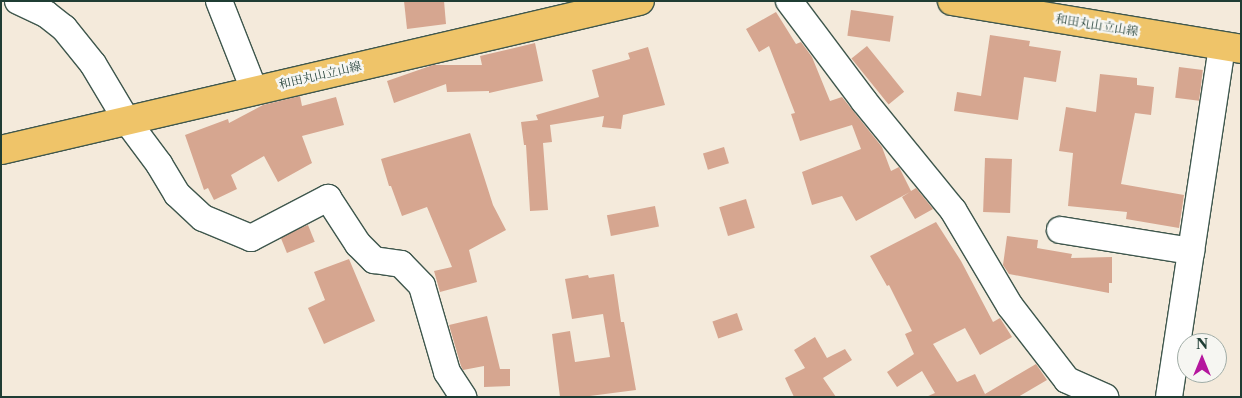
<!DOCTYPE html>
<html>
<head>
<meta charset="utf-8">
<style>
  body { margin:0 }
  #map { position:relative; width:1242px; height:398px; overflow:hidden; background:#f4eadb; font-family:"Libre Caslon Text","Noto Serif JP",serif }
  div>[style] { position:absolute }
  .building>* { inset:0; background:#d6a690; transform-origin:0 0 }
  .roads { filter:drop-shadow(1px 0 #3f574d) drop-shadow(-1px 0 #3f574d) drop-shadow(0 1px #3f574d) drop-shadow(0 -1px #3f574d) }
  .minor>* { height:26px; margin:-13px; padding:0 13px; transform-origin:13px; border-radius:13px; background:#fff }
  .major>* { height:28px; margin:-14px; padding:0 14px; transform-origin:14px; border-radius:14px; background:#efc469 }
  span { translate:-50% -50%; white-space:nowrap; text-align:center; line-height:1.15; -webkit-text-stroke:5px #f6f6f2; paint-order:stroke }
  .street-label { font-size:12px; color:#1f3d34 }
  .frame { position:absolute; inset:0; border:2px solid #1f3d34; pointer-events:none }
  .north { position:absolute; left:1177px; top:333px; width:50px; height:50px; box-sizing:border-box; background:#f6f6f2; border:1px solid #a0aca6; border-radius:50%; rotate:0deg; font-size:14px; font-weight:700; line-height:20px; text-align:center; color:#1f3d34 }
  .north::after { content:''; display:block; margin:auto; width:18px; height:22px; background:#b5179e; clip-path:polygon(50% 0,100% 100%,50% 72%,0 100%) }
</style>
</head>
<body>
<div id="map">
  <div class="building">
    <i style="clip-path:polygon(404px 1px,444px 1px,446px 24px,407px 29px)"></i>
    <i style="left:851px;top:10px;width:43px;height:26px;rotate:8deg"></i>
    <i style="clip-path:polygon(776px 12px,796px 44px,801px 42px,812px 57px,830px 101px,842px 97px,882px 147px,891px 171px,899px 167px,911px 191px,916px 188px,933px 209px,915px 219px,902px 197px,910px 192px,856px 221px,842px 196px,812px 205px,802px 172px,861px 149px,852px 125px,800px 141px,791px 114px,795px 113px,769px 46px,759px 52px,746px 29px)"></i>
    <i style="clip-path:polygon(990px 35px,1030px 41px,1029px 46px,1061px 51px,1056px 82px,1024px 77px,1018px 120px,954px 111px,957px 92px,981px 96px)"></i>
    <i style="clip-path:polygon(535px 43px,543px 81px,489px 93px,489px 91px,447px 92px,446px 84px,394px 103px,387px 81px,433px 65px,482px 65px,480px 56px)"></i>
    <i style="left:867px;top:46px;width:59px;height:20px;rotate:51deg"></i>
    <i style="clip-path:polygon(648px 47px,665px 105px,623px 115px,621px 129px,602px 127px,604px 116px,550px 125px,552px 142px,543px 143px,548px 210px,530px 211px,526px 145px,524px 145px,521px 122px,538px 120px,536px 115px,599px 97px,592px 70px,630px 59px,628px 53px)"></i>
    <i style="left:1179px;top:67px;width:24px;height:31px;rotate:7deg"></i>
    <i style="clip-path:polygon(1100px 74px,1137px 78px,1137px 85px,1154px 87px,1151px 115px,1135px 113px,1121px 184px,1184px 195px,1179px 228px,1126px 219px,1127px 212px,1068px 206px,1073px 153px,1059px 151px,1066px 107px,1096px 112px)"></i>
    <i style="clip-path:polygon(300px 96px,302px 106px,336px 97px,344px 125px,302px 136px,312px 163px,278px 182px,264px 156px,231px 175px,237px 189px,214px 200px,208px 188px,204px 190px,185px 135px,228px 119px,229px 123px,263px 105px)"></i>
    <i style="clip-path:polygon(470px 133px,493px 205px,506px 230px,469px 250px,477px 282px,440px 292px,434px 271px,452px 267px,427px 207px,402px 216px,391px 186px,389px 186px,381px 159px)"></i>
    <i style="left:724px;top:147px;width:17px;height:22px;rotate:73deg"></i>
    <i style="left:985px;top:158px;width:27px;height:54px;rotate:2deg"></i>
    <i style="left:746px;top:199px;width:30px;height:28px;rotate:73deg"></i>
    <i style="left:655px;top:206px;width:21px;height:49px;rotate:79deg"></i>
    <i style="clip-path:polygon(936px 222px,961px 261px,993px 322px,1000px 318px,1012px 337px,980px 355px,965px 328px,933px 344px,957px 382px,975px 374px,985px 394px,1036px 364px,1047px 380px,1018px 397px,926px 397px,935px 393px,922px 371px,897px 387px,887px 372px,914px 354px,905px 334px,912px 331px,889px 285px,887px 286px,870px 256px)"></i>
    <i style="left:308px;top:225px;width:18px;height:30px;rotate:68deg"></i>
    <i style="clip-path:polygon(1007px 236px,1038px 240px,1037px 248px,1072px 254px,1071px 258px,1112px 257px,1112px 283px,1109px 283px,1109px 293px,1009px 274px,1003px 265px)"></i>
    <i style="clip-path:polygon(349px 259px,375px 321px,324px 344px,308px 308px,325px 300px,314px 272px)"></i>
    <i style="clip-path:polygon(614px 274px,621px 322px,624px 322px,636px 390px,582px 397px,560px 397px,552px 334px,570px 331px,575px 362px,610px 357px,603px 314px,572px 319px,565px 279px,588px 275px,589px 278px)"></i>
    <i style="left:737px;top:313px;width:18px;height:26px;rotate:71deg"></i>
    <i style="clip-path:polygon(487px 316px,500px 369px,510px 369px,510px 386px,484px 387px,484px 366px,463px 370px,461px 366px,449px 325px)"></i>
    <i style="clip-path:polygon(815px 337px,827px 358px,845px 349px,852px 360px,823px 378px,836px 397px,794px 397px,785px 378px,805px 368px,794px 350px)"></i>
  </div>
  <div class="roads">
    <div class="minor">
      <i style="left:18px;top:1px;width:31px;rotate:25deg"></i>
      <i style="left:46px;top:14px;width:23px;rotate:38deg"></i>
      <i style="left:64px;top:28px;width:46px;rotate:51.1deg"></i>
      <i style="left:93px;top:64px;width:66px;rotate:59.2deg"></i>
      <i style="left:127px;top:121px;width:54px;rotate:53.3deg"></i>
      <i style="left:159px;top:164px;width:35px;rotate:59deg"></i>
      <i style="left:177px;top:194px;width:35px;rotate:43deg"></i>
      <i style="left:203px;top:218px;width:52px;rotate:22.6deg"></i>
      <i style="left:251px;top:238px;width:87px;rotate:-27.5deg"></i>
      <i style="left:328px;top:198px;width:55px;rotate:56.9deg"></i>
      <i style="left:358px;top:244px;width:23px;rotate:45deg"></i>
      <i style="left:374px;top:260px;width:27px;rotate:8deg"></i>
      <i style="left:401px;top:264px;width:30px;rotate:46deg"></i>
      <i style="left:422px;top:286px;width:90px;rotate:73.8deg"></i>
      <i style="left:447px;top:372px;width:30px;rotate:57deg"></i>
      <i style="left:219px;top:1px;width:96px;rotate:68.5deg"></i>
      <i style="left:789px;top:1px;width:125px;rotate:53.1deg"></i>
      <i style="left:864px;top:101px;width:141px;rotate:50.8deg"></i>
      <i style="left:953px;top:210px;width:112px;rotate:59.3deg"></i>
      <i style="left:1010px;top:306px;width:93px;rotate:52.4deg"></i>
      <i style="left:1067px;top:380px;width:42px;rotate:24.1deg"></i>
      <i style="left:1060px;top:230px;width:133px;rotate:9.1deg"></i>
      <i style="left:1169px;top:397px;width:355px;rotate:-81.4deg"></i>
    </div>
    <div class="major">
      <i style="left:952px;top:1px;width:293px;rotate:9.4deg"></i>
      <i style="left:1px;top:150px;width:656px;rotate:-13.13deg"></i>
    </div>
  </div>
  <div class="street-label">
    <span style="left:1097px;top:25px;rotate:9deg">和田丸山立山線</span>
    <span style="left:320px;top:75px;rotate:-13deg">和田丸山立山線</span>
  </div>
  <div class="frame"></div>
  <div class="north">N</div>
</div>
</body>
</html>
